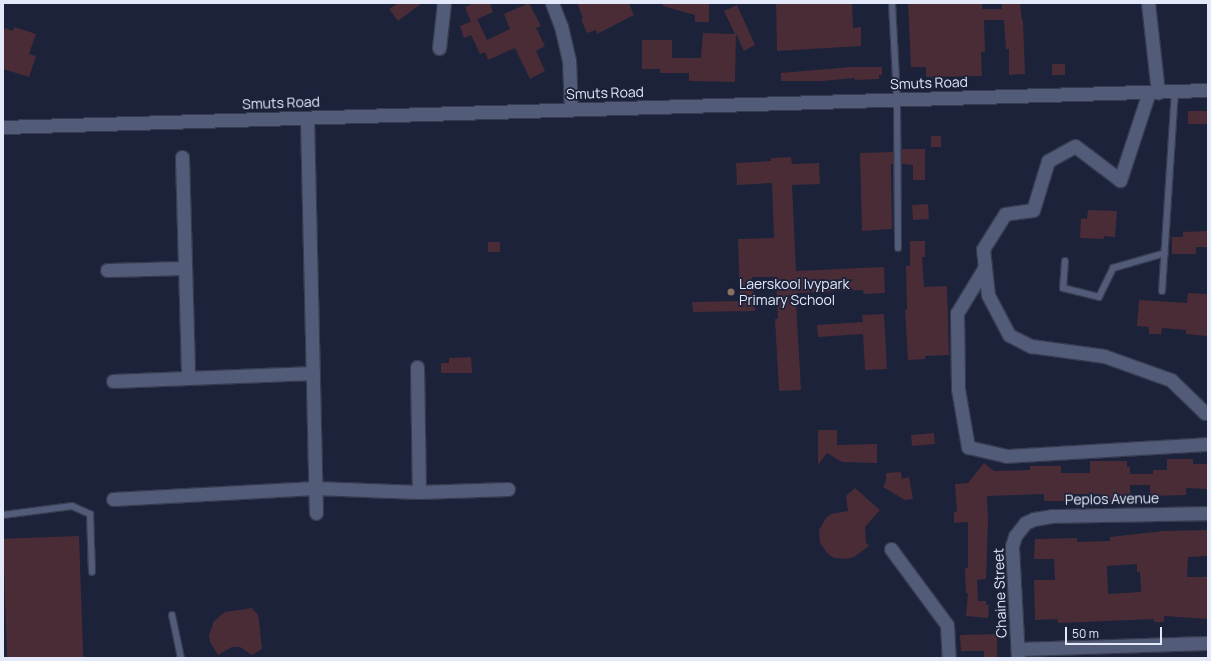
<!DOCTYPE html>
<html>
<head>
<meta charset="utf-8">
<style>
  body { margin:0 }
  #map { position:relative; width:1211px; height:661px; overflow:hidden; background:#1b223a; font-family:Manrope,sans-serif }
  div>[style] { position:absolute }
  .building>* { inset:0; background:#4a2c37; transform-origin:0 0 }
  .roads { filter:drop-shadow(1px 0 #373c50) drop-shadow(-1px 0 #373c50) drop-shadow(0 1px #373c50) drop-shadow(0 -1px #373c50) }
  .lane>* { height:6px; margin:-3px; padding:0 3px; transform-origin:3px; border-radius:3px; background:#525b77 }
  .street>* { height:13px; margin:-6.5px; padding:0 6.5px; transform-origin:6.5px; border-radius:6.5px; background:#525b77 }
  .dots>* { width:11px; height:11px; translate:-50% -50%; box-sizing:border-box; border:2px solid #1b223a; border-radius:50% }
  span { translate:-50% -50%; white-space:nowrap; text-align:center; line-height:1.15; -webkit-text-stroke:3.5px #1b223a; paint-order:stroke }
  .street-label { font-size:14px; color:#e3e9f9 }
  .poi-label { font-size:14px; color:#e3e9f9 }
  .left { translate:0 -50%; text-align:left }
  .frame { position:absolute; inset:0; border:4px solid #e3e9f9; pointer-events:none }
  .scale { position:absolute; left:1065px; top:627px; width:97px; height:18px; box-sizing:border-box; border:2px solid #e3e9f9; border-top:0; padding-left:5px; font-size:12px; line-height:14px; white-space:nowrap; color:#e3e9f9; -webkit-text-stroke:3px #1b223a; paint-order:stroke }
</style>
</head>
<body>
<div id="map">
  <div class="building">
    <i style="clip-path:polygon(398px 3px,422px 3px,398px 21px,389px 9px)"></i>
    <i style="clip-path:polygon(474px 3px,490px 3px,493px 12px,471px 22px,465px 7px)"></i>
    <i style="clip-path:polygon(529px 3px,541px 26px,536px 28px,545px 46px,536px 51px,545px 71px,530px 79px,515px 48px,488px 60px,485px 52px,480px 54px,471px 35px,464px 38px,460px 26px,477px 19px,487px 40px,510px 29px,504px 14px)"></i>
    <i style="clip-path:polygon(577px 3px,629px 3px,634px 15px,597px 34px,596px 30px,587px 33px,581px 19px,583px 18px)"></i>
    <i style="clip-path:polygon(663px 3px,709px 3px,709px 22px,695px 22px,695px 15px,663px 6px)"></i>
    <i style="clip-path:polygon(776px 3px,852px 3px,853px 28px,861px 27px,861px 46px,777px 51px)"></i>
    <i style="clip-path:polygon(908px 3px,982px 3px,982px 9px,1002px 9px,1002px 3px,1020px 3px,1022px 20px,1023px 20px,1025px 74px,1009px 75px,1009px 49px,1006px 49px,1004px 20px,984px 20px,985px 52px,981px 52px,982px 76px,926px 77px,926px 67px,911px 67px)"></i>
    <i style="clip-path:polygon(737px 5px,755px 45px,744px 51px,736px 34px,735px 82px,689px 81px,689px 73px,660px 73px,660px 69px,642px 69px,642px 40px,672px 40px,672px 58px,701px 58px,703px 33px,735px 34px,724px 11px)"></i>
    <i style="clip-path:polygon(14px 27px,36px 34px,29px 54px,36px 56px,29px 77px,3px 69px,3px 36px,5px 28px,13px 31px)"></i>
    <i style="left:1052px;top:64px;width:13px;height:11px"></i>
    <i style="clip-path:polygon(851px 67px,882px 67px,882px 75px,879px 75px,879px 79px,855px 80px,855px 78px,822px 81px,781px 81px,781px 73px)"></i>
    <i style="left:1208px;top:111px;width:13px;height:20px;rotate:90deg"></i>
    <i style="left:931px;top:136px;width:10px;height:11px"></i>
    <i style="clip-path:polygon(902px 149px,925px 149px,925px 180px,913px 180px,913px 165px,902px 164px)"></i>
    <i style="clip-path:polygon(893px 152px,893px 164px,891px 164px,892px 229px,862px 231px,860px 153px)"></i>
    <i style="clip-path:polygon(791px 157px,792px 164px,819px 163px,820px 184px,792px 185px,796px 271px,884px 267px,885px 293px,864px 294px,863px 290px,797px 293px,798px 302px,796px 302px,801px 390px,779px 391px,775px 319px,778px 319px,776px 277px,752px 277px,755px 311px,693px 312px,692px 302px,740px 301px,738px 239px,774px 238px,772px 183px,737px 185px,736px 163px,771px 161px,771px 158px)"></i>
    <i style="left:928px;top:204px;width:15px;height:16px;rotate:86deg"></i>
    <i style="clip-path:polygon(1088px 210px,1117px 211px,1115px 237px,1104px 236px,1104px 239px,1080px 238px,1081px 218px,1087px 219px)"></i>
    <i style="clip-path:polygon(1208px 231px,1208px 247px,1196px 247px,1196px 254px,1172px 254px,1172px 237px,1183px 237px,1183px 232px)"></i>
    <i style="clip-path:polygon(910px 241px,925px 241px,925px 257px,922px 257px,924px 287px,947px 286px,949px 355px,925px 356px,925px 359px,908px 360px,905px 310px,907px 310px,906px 266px,910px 266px)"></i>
    <i style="left:488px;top:242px;width:12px;height:10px"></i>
    <i style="clip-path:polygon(1188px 293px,1208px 294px,1208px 336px,1186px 334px,1186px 330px,1162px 328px,1161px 334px,1149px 334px,1149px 327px,1137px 326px,1139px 300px,1187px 303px)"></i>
    <i style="clip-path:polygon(884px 314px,887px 369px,865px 370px,863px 334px,818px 337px,817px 325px,863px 322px,862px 315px)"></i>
    <i style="clip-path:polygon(471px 357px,472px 373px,441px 373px,441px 363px,449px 363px,449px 358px)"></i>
    <i style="clip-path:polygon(818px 430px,837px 430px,837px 445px,877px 444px,877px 463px,842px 462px,827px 453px,818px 465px)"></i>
    <i style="left:934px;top:433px;width:11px;height:23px;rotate:85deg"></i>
    <i style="clip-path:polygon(1167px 459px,1193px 459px,1193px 464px,1208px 464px,1208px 489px,1186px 488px,1186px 495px,1150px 496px,1150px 485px,1130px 485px,1131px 502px,1102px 503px,1101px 494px,1071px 494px,1071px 501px,1044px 501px,1044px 494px,987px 496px,988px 521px,986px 579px,977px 580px,978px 601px,986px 601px,986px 605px,989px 605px,988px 618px,966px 616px,968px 593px,966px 593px,965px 568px,968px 568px,968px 522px,954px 523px,954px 512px,957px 512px,955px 484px,968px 483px,984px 463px,994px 471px,1030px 470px,1030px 466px,1061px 466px,1061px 473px,1090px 473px,1090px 461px,1127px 461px,1127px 467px,1130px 467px,1130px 474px,1153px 474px,1153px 470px,1167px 470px)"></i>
    <i style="clip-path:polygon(901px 472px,902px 479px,909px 477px,913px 499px,905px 500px,883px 487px,886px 481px,886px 473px)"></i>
    <i style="clip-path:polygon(855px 488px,880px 510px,865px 527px,866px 543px,869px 546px,854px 557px,847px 559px,834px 558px,828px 554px,820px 543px,819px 530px,826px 518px,831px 514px,848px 511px,846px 496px)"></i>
    <i style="clip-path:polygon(evenodd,1208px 530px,1208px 556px,1188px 557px,1187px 577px,1208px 577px,1208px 619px,1164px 616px,1164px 622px,1154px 622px,1154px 619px,1058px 623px,1057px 619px,1035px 620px,1034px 580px,1055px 580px,1054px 559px,1034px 559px,1035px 539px,1077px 538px,1077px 542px,1110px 541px,1110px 537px,1163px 531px,1208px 530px,1137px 564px,1137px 572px,1140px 572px,1141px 592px,1108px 594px,1107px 566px,1137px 564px)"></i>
    <i style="left:79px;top:536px;width:122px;height:76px;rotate:88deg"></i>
    <i style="clip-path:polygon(252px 608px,258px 615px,259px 621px,262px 649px,252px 655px,240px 647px,232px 647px,218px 655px,210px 642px,209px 635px,214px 621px,225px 612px)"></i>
    <i style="clip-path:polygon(997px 634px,997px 658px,984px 658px,984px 651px,961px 651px,960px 635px)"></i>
  </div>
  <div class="roads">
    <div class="lane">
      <i style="left:892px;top:3px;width:97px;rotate:87deg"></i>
      <i style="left:897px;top:100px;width:148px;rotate:89.6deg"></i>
      <i style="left:1065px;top:261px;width:27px;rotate:94deg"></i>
      <i style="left:1063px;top:288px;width:37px;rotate:14deg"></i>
      <i style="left:1099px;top:297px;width:32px;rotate:-64deg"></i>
      <i style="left:1113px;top:268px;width:54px;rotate:-16.1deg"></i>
      <i style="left:1162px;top:291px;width:200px;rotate:-86.3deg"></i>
      <i style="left:3px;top:515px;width:70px;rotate:-7.4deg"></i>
      <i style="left:72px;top:506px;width:20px;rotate:24deg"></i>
      <i style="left:90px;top:514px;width:58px;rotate:88deg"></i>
      <i style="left:172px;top:615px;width:44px;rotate:78.2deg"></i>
    </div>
    <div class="street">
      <i style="left:552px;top:3px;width:25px;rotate:69deg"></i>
      <i style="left:561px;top:26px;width:35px;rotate:77deg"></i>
      <i style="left:569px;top:60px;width:50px;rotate:87.7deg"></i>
      <i style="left:1148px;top:3px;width:90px;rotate:83.6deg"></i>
      <i style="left:439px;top:48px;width:45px;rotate:-83.7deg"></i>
      <i style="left:1149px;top:92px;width:93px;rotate:108.2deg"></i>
      <i style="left:1120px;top:180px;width:56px;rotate:-142.9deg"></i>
      <i style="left:1075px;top:146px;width:31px;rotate:151deg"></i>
      <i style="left:1048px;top:161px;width:51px;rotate:107deg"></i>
      <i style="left:1033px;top:210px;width:28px;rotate:172deg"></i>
      <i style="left:1005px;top:214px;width:41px;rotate:122.2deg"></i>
      <i style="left:983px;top:249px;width:46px;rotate:83.8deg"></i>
      <i style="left:988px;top:295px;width:45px;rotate:62.3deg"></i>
      <i style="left:1009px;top:335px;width:25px;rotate:27deg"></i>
      <i style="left:1031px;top:346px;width:74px;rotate:7.8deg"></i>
      <i style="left:1104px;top:356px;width:71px;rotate:19.7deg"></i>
      <i style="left:1171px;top:380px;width:47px;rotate:44.1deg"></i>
      <i style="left:1205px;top:413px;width:3px"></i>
      <i style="left:307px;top:118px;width:395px;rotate:88.7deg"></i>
      <i style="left:3px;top:127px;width:1206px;rotate:-1.76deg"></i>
      <i style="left:182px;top:157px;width:221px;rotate:88.4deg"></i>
      <i style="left:985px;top:267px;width:54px;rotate:121.3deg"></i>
      <i style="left:957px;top:313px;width:76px;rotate:89.2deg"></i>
      <i style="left:958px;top:389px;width:59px;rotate:80.2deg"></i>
      <i style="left:968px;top:447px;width:39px;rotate:13deg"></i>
      <i style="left:1006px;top:456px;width:202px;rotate:-3.4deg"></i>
      <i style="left:107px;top:270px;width:78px;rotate:-1.5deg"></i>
      <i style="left:417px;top:367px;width:125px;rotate:89.1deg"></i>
      <i style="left:113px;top:381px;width:200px;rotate:-2.3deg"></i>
      <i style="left:113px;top:499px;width:202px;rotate:-3.1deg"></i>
      <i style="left:315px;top:488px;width:104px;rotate:2.2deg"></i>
      <i style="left:419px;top:492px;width:89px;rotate:-1.9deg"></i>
      <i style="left:891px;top:549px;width:94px;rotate:53.6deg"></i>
      <i style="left:947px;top:625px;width:33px;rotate:87deg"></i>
      <i style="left:1018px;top:649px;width:190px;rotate:-1.8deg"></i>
      <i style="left:1018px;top:658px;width:112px;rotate:-93.1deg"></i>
      <i style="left:1012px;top:546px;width:10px;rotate:-73deg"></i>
      <i style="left:1015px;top:536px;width:16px;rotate:-52deg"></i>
      <i style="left:1025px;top:523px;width:10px;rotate:-24deg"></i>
      <i style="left:1034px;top:519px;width:18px;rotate:-9deg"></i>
      <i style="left:1052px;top:516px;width:156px;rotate:-1.1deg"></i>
    </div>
  </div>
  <div class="dots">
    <i style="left:731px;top:292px;background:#8d6e63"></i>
  </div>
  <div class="street-label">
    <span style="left:929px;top:83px;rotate:-2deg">Smuts Road</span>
    <span style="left:605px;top:93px;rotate:-2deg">Smuts Road</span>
    <span style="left:281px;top:103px;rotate:-2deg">Smuts Road</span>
    <span style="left:1112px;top:499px;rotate:-1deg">Peplos Avenue</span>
    <span style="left:1000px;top:593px;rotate:-92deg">Chaine Street</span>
  </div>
  <div class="poi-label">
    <span class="left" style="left:739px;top:292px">Laerskool Ivypark<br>Primary School</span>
  </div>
  <div class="frame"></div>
  <div class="scale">50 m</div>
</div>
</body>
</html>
